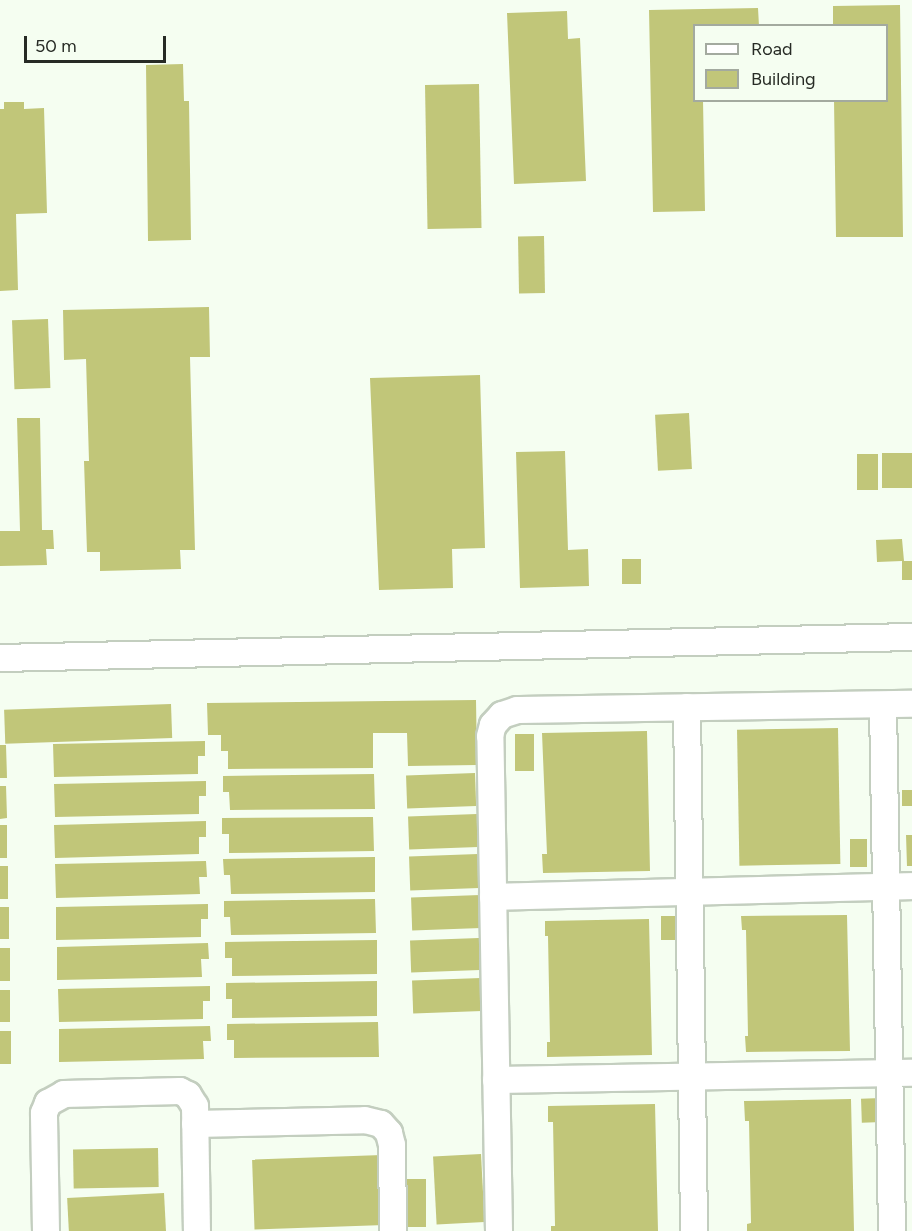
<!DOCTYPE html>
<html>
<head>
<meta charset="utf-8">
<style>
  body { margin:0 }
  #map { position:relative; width:912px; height:1231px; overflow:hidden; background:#f5fef1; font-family:Figtree,sans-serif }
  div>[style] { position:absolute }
  .building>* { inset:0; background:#c1c679; transform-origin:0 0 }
  .roads { filter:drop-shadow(2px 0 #c3cebf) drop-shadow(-2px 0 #c3cebf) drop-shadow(0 2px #c3cebf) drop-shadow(0 -2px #c3cebf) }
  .minor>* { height:26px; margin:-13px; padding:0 13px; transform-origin:13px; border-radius:13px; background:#fff }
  span { translate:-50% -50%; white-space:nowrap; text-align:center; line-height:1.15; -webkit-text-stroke:4.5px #f5fef1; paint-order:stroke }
  .legend { position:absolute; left:693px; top:24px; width:195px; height:78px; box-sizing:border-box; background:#f5fef1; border:2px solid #a3aa9f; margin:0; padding:8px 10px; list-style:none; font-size:18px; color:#272b25 }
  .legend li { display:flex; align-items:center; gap:12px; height:30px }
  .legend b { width:30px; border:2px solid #a3aa9f }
  .scale { position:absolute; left:24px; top:36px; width:142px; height:27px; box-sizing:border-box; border:3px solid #272b25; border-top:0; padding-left:8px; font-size:18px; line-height:21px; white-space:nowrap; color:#272b25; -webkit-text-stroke:4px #f5fef1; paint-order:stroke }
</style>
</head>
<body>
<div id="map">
  <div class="building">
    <i style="clip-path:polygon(900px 5px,903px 237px,836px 237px,834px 100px,886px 100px,886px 26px,833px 26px,833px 6px)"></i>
    <i style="clip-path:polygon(758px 8px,759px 26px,694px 26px,694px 100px,703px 100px,705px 211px,653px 212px,649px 10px)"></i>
    <i style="clip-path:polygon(567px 11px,568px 39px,580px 38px,586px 181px,514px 184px,507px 13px)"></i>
    <i style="clip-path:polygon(183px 64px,184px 101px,189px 101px,191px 240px,148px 241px,146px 65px)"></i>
    <i style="left:479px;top:84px;width:144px;height:54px;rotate:89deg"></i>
    <i style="clip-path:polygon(4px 102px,24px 102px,24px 109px,44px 108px,47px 213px,16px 214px,18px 290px,0 291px,0 109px,4px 109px)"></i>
    <i style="left:544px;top:236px;width:57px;height:26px;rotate:89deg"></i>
    <i style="clip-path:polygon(209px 307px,210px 357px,190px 357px,195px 550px,180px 550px,181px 569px,100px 571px,100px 552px,87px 552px,84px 461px,89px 461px,86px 359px,64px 360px,63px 310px)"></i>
    <i style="left:48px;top:319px;width:69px;height:36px;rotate:88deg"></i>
    <i style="clip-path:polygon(480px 375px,485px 548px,452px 549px,453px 588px,379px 590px,370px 378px)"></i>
    <i style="left:689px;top:413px;width:56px;height:34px;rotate:87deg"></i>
    <i style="clip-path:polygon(17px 418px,40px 418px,42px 530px,53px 530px,54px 549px,46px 549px,47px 565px,0 566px,0 531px,20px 531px)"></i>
    <i style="clip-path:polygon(565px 451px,568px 550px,588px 549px,589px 586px,520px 588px,516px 452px)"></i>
    <i style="left:912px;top:453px;width:35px;height:30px;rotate:90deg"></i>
    <i style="left:857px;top:454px;width:21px;height:36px"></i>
    <i style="clip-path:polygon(902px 539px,904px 561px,912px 561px,912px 580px,902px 580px,902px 561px,877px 562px,876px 540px)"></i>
    <i style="left:622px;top:559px;width:19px;height:25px"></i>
    <i style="clip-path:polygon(476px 700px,477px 765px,408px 766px,407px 733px,373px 733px,373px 768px,228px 769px,228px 751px,221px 751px,221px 735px,208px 735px,207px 703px)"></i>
    <i style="left:171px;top:704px;width:34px;height:167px;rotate:88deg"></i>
    <i style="left:838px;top:728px;width:136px;height:101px;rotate:89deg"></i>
    <i style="clip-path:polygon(647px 731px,650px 871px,543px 873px,542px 854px,547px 854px,542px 733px)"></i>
    <i style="left:515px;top:734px;width:19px;height:37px"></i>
    <i style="clip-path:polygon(205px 741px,205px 756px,198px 756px,198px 774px,54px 777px,53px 744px)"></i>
    <i style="clip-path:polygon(0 745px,6px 745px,7px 778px,0 778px)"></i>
    <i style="left:475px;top:773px;width:33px;height:69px;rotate:88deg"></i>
    <i style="clip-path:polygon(374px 774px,375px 809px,230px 810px,229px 792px,223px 792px,223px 776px)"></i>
    <i style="clip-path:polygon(206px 781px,206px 796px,199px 796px,199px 814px,55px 817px,54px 784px)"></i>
    <i style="clip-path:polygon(0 786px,6px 786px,7px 818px,0 819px)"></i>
    <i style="left:902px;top:790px;width:10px;height:16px"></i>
    <i style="left:477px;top:814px;width:33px;height:69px;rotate:88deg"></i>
    <i style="clip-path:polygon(373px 817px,374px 851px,229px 853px,229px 834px,222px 834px,222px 818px)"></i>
    <i style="clip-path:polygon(206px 821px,206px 837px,199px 837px,199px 854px,55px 858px,54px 825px)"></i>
    <i style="left:0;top:825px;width:7px;height:33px"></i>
    <i style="clip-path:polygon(906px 835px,912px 835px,912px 866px,907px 866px)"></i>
    <i style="left:850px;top:839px;width:17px;height:28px"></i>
    <i style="left:478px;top:854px;width:34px;height:69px;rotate:88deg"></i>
    <i style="clip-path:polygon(375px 857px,375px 892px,231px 894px,230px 875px,224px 875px,223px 859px)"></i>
    <i style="clip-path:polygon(206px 861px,207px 877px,199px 877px,200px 894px,56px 898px,55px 864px)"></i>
    <i style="left:0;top:866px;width:8px;height:33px"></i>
    <i style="left:480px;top:895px;width:33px;height:69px;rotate:88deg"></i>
    <i style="clip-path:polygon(375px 899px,376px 933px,231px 935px,230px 917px,224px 917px,224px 901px)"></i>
    <i style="clip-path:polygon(208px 904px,208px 919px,201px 919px,201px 937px,56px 940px,56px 907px)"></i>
    <i style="left:0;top:907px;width:9px;height:32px"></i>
    <i style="clip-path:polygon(847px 915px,850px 1051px,746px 1052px,745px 1036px,748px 1036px,746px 930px,742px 930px,741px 916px)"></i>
    <i style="left:661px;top:916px;width:18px;height:24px"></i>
    <i style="clip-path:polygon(649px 919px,652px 1055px,547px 1057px,547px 1042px,550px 1042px,548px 936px,545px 936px,545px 921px)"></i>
    <i style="left:479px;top:938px;width:32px;height:69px;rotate:88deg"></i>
    <i style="clip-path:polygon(377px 940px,377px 974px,232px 976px,232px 958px,225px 958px,225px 942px)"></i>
    <i style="clip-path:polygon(208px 943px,209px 959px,201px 959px,202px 977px,57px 980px,57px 947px)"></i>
    <i style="left:0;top:948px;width:10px;height:33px"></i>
    <i style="left:481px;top:978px;width:33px;height:69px;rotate:88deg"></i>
    <i style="clip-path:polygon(377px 981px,377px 1016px,232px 1018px,232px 999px,226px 999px,226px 983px)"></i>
    <i style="clip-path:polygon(210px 986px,210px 1001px,203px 1001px,203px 1019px,59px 1022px,58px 989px)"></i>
    <i style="left:0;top:990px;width:10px;height:32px"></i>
    <i style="clip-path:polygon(378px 1022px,379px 1057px,234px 1058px,234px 1040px,227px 1040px,227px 1024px)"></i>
    <i style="clip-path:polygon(210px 1026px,211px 1041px,203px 1041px,204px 1059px,59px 1062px,59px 1029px)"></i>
    <i style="left:0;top:1031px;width:11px;height:33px"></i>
    <i style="left:881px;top:1098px;width:24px;height:20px;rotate:88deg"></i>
    <i style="clip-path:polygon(851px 1099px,854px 1231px,747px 1231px,747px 1224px,751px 1223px,749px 1121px,745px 1121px,744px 1101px)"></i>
    <i style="clip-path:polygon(655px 1104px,658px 1231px,551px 1231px,551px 1226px,555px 1226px,553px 1122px,548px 1122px,548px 1106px)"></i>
    <i style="left:158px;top:1148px;width:39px;height:85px;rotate:89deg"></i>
    <i style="left:481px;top:1154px;width:68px;height:48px;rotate:87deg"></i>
    <i style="left:382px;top:1155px;width:70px;height:130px;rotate:88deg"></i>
    <i style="left:407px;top:1179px;width:19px;height:48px"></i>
    <i style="left:164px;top:1193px;width:38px;height:97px;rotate:87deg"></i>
  </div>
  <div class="roads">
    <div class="minor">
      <i style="left:0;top:658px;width:912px;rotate:-1.32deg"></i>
      <i style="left:883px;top:705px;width:526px;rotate:89.02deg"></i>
      <i style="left:687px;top:707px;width:524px;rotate:89.23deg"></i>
      <i style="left:493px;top:897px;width:419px;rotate:-1.5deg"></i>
      <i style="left:496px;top:1080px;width:416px;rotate:-1deg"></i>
      <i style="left:195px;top:1124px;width:170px;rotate:-1.3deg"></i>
      <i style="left:365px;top:1120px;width:16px;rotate:14deg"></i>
      <i style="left:381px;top:1124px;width:12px;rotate:48deg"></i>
      <i style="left:389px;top:1133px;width:12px;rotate:76deg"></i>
      <i style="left:392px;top:1145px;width:86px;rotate:89.3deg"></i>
      <i style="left:46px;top:1231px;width:118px;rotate:-91deg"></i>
      <i style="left:44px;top:1113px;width:11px;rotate:-68deg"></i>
      <i style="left:48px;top:1103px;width:18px;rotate:-29deg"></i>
      <i style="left:64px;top:1094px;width:116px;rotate:-1.5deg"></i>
      <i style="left:180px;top:1091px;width:9px;rotate:27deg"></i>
      <i style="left:188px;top:1095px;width:13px;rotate:58deg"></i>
      <i style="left:195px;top:1106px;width:125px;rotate:89.1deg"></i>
      <i style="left:499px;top:1231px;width:495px;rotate:-91deg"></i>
      <i style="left:490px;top:736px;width:11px;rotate:-75deg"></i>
      <i style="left:493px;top:725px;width:13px;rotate:-48deg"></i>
      <i style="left:502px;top:715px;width:16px;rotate:-18deg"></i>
      <i style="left:517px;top:710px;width:395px;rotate:-0.9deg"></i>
    </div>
  </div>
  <ul class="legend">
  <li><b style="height:8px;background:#fff"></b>Road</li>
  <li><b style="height:16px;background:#c1c679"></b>Building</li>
  </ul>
  <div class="scale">50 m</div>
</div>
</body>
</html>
